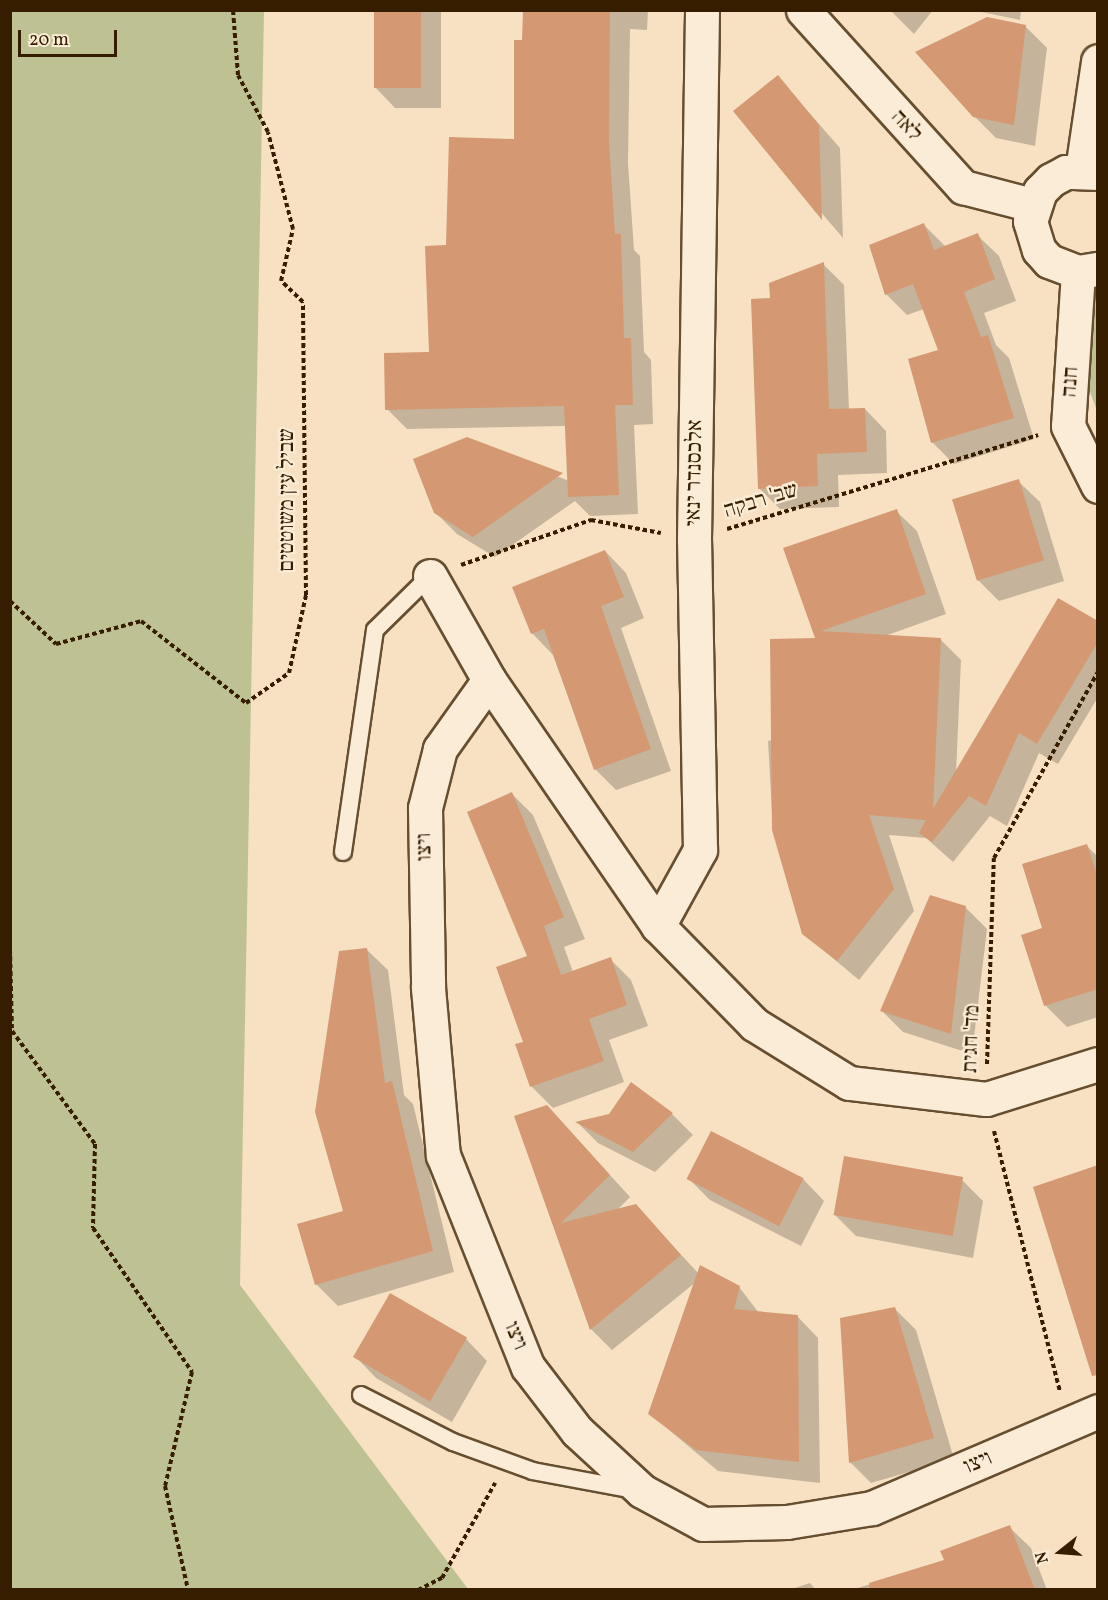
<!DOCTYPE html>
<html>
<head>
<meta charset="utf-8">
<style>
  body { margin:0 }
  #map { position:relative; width:1108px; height:1600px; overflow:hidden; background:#f7e1c2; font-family:Vollkorn,"Frank Ruhl Libre",serif }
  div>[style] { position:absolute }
  .green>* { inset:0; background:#bec292 }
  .shadow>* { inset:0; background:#0003 }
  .building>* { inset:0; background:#d49873; transform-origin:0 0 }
  .path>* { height:4px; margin-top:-2px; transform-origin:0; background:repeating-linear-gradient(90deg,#361d00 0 4.5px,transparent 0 7.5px) }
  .roads { filter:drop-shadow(2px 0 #664e30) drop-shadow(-2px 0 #664e30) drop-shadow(0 2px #664e30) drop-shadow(0 -2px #664e30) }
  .service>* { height:16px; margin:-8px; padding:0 8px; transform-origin:8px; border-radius:8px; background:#faecd7 }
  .minor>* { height:33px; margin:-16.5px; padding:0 16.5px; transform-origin:16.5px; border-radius:16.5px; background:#faecd7 }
  .tertiary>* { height:33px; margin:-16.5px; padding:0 16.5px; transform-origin:16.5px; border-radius:16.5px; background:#faecd7 }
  span { translate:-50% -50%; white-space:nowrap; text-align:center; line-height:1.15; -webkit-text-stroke:4.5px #faecd7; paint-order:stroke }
  .street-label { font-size:22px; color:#361d00 }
  .frame { position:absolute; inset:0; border:12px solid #361d00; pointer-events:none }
  .north { position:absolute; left:1030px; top:1522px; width:60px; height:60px; -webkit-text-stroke:4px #faecd7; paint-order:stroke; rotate:253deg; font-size:16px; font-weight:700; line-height:24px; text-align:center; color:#361d00 }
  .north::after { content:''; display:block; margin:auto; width:21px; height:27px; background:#361d00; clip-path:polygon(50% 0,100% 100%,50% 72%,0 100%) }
  .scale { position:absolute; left:18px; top:30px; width:99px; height:27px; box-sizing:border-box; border:3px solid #361d00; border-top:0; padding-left:8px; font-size:18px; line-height:21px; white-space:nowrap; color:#361d00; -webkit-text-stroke:4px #faecd7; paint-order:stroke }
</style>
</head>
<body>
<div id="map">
  <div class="green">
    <i style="clip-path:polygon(11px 10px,264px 11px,240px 1285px,468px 1589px,11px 1589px)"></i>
    <i style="clip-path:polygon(1097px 293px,1097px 411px,1084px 375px)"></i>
  </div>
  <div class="shadow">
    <i style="clip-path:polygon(375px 10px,441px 10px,441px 108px,395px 108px,375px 87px)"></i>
    <i style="clip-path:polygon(574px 10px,648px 10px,647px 30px,630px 29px,628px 163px,634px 250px,640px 256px,644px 352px,651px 360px,653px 424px,634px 425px,638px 514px,590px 516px,575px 501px,495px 557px,457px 534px,435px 512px,467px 439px,569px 481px,567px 426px,407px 429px,387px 409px,431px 354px,448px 247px,573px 42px)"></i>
    <i style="clip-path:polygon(890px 10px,933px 10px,914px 34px)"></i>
    <i style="clip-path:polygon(972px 10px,1021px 10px,1020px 20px)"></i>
    <i style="clip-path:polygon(1025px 26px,1047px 48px,1035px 146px,996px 138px,974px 116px)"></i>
    <i style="clip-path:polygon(778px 77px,840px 148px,843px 238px,735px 112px)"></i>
    <i style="clip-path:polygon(924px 225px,946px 247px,977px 235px,999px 256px,1016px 301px,984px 313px,996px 345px,1009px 358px,1034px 439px,954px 464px,932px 442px,940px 351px,924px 309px,907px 315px,886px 294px)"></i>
    <i style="clip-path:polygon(823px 264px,844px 285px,849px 410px,865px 409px,886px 431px,887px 473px,838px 475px,839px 507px,780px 509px,759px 488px,771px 300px)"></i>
    <i style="clip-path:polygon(1018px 481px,1040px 502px,1064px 581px,999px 601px,978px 580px)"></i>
    <i style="clip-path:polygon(896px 511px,917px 531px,946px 614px,885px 636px,940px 639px,961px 660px,956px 774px,1098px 623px,1098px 697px,1058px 764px,1039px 753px,1007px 826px,990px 816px,953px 862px,926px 838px,889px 835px,914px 911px,859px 980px,804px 934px,773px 830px,768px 741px,773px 740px,817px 639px,785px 549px)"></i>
    <i style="clip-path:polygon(605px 551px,626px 573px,644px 618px,621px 628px,671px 771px,616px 790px,595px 769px,553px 655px,532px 633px)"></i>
    <i style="clip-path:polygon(512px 794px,533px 815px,585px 939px,564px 947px,573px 972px,610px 959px,631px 980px,648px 1026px,609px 1040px,624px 1082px,553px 1108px,531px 1086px,525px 1043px,529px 957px)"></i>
    <i style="clip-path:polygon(1086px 845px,1098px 857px,1098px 1017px,1067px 1027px,1045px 1005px,1044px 929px)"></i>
    <i style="clip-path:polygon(965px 907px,987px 929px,972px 1054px,903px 1032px,882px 1011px)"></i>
    <i style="clip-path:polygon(366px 949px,388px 970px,404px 1095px,413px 1104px,454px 1272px,338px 1306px,316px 1284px,344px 1212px)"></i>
    <i style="clip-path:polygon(547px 1106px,630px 1197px,616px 1211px,636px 1206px,698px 1273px,739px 1287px,759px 1313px,797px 1316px,818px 1338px,820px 1483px,718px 1471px,650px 1414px,696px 1282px,612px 1350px,591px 1329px,516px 1117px)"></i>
    <i style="clip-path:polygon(672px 1114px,693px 1135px,655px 1172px,598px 1143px,578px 1123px,610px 1115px)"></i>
    <i style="clip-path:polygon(689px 1179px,803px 1179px,824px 1201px,801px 1246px,710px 1200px)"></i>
    <i style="clip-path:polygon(962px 1180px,983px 1201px,973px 1258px,856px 1236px,835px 1215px)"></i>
    <i style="clip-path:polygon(894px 1308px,916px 1330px,954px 1459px,871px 1483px,850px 1462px)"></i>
    <i style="clip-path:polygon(466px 1339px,487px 1361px,452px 1422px,376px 1378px,355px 1356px)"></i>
    <i style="clip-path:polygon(1009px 1527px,1031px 1548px,1047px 1590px,851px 1590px,946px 1561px)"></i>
    <i style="clip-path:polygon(810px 1583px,816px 1590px,789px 1590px)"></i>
  </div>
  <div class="building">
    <i style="left:374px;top:10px;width:47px;height:78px"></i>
    <i style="clip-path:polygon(523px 10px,610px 10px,609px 142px,615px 234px,621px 234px,624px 338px,631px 338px,633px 405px,615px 405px,619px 495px,568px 497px,564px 406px,385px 410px,384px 353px,429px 352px,425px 246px,446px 245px,449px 137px,514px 139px,514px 40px,522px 40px)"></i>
    <i style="clip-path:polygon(987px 17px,1026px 25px,1014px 125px,973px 117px,915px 52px)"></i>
    <i style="clip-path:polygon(778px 75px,819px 125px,822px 220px,733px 111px)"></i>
    <i style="clip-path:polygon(924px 223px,934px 250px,978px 233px,995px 279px,964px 292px,981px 337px,988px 335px,1014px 418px,931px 443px,908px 359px,938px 350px,913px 284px,885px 295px,869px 245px)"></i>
    <i style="clip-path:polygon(824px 262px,829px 409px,865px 408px,867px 452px,817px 454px,818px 486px,758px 489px,751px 299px,770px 298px,769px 283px)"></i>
    <i style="clip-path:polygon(467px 437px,563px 473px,473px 537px,434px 513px,413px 459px)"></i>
    <i style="left:1019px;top:479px;width:85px;height:70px;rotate:73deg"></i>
    <i style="clip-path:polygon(897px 509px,926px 594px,821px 631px,941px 638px,933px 809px,1058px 598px,1098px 621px,1098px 642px,1037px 744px,1019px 733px,986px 806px,969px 796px,932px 842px,919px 833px,926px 820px,869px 815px,894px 889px,837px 961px,802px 934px,772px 830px,770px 639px,815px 638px,783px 548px)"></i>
    <i style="clip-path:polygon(605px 550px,624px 597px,601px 606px,651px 749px,594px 770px,544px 629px,531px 634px,512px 587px)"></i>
    <i style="clip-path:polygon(512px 792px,564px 917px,544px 926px,561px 975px,611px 957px,627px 1005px,589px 1019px,604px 1061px,530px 1087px,515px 1044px,523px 1042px,496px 967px,527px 956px,467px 812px)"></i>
    <i style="clip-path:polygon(1087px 844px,1098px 878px,1098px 989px,1044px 1006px,1021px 935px,1042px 928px,1022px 864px)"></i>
    <i style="clip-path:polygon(930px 895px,966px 906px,951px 1034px,880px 1011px)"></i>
    <i style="clip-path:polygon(367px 948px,385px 1083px,392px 1081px,433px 1251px,315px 1285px,297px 1224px,343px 1211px,315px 1112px,339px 951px)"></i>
    <i style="clip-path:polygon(631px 1082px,673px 1113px,633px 1152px,575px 1122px,609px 1114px)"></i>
    <i style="clip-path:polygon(547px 1105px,610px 1175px,561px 1223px,636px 1204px,681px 1255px,590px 1330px,514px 1116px)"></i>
    <i style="left:711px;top:1131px;width:104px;height:54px;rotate:27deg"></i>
    <i style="left:844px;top:1156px;width:121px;height:60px;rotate:10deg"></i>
    <i style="clip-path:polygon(1098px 1165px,1098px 1375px,1092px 1376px,1033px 1187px)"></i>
    <i style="clip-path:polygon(700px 1265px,740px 1286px,734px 1309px,798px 1315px,799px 1462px,696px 1450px,648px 1414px)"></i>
    <i style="left:390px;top:1293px;width:89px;height:74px;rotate:30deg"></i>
    <i style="clip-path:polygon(895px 1307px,934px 1438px,849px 1463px,840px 1318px)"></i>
    <i style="clip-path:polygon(1010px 1525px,1035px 1590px,870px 1590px,869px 1583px,944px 1560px,940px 1551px)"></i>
  </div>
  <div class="path">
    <i style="left:727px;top:529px;width:325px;rotate:-16.8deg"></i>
    <i style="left:461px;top:565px;width:138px;rotate:-19.1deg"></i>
    <i style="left:591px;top:520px;width:71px;rotate:10.5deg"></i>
    <i style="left:10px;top:601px;width:63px;rotate:43.1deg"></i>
    <i style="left:56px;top:644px;width:88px;rotate:-15.1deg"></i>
    <i style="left:141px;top:621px;width:133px;rotate:38deg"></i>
    <i style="left:246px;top:703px;width:52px;rotate:-34.9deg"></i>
    <i style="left:289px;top:673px;width:80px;rotate:-77.7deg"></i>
    <i style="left:306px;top:595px;width:293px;rotate:-90.6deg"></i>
    <i style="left:303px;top:302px;width:30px;rotate:-136deg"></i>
    <i style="left:281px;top:281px;width:53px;rotate:-77deg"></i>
    <i style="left:293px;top:229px;width:100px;rotate:-104.5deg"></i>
    <i style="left:268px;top:132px;width:64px;rotate:-117.8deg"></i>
    <i style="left:238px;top:75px;width:65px;rotate:-94.4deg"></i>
    <i style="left:10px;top:949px;width:82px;rotate:88.6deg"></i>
    <i style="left:12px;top:1031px;width:140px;rotate:53.7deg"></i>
    <i style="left:95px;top:1144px;width:84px;rotate:91.4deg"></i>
    <i style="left:93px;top:1228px;width:175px;rotate:55.5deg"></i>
    <i style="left:192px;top:1372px;width:117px;rotate:103.3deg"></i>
    <i style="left:165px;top:1486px;width:107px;rotate:77.5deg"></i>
    <i style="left:987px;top:1064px;width:206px;rotate:-88.1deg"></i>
    <i style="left:994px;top:858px;width:213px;rotate:-60.8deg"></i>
    <i style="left:994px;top:1131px;width:268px;rotate:75.8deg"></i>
    <i style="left:418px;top:1590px;width:27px;rotate:-27deg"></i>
    <i style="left:442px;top:1578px;width:109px;rotate:-60.8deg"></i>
  </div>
  <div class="roads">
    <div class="service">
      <i style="left:343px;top:852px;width:224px;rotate:-81.8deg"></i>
      <i style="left:375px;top:630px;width:77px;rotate:-44.5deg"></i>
      <i style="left:361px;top:1395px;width:103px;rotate:27.1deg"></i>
      <i style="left:453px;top:1442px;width:85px;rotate:19.9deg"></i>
      <i style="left:533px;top:1471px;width:104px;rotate:10.6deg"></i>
    </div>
    <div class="minor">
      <i style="left:1082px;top:170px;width:110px;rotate:-81.6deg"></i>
      <i style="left:1078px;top:272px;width:154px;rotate:93.7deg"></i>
      <i style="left:1068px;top:426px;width:67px;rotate:63.4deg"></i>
      <i style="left:430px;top:576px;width:120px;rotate:60.4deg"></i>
      <i style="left:658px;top:926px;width:87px;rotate:-61.1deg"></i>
      <i style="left:700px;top:850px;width:311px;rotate:-91.1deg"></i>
      <i style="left:694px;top:539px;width:529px;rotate:-89.13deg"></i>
      <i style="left:1098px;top:1064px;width:117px;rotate:162.6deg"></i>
      <i style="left:986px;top:1099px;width:138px;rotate:-173.3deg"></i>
      <i style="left:849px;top:1083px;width:112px;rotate:-148.2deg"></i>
      <i style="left:754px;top:1024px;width:137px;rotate:-134.4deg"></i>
      <i style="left:658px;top:926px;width:298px;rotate:-124.5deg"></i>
      <i style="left:489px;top:680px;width:85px;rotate:125.4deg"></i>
      <i style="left:440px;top:749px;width:61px;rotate:104.3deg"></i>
      <i style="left:425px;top:808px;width:180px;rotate:89deg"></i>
      <i style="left:428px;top:988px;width:168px;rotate:84.9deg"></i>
      <i style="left:443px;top:1155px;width:228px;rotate:68.2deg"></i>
      <i style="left:528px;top:1367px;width:81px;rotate:52.6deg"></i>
      <i style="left:577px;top:1431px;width:88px;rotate:42.7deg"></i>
      <i style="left:642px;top:1491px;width:69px;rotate:28.4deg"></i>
      <i style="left:703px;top:1524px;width:84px;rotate:-1.4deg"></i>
      <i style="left:787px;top:1522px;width:86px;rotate:-9.4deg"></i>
      <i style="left:872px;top:1508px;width:246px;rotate:-23.2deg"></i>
    </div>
    <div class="tertiary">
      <i style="left:803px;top:10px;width:239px;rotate:47.9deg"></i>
      <i style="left:963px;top:187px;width:71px;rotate:14.6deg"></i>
      <i style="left:1098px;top:173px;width:32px;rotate:-178deg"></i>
      <i style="left:1066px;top:172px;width:17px;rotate:152deg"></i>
      <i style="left:1051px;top:180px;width:16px;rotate:135deg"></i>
      <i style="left:1040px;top:191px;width:32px;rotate:108deg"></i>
      <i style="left:1030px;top:221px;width:30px;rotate:73deg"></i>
      <i style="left:1039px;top:250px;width:15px;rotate:48deg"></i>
      <i style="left:1049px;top:261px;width:31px;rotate:21deg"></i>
      <i style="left:1078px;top:272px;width:20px;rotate:-9deg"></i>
    </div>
  </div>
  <div class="street-label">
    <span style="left:906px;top:126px;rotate:47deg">לאה</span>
    <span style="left:1071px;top:382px;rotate:-86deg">חנה</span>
    <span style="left:695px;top:473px;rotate:-89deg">אלכסנדר ינאי</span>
    <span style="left:288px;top:500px;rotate:-90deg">שביל עין משוטטים</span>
    <span style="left:761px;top:501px;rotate:-17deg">שב' רבקה</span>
    <span style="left:425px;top:847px;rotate:-91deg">ויצו</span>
    <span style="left:972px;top:1039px;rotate:-88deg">מד' חגית</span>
    <span style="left:515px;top:1336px;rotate:67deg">ויצו</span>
    <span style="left:978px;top:1463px;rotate:-23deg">ויצו</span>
  </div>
  <div class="frame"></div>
  <div class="north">N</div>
  <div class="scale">20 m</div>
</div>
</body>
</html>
